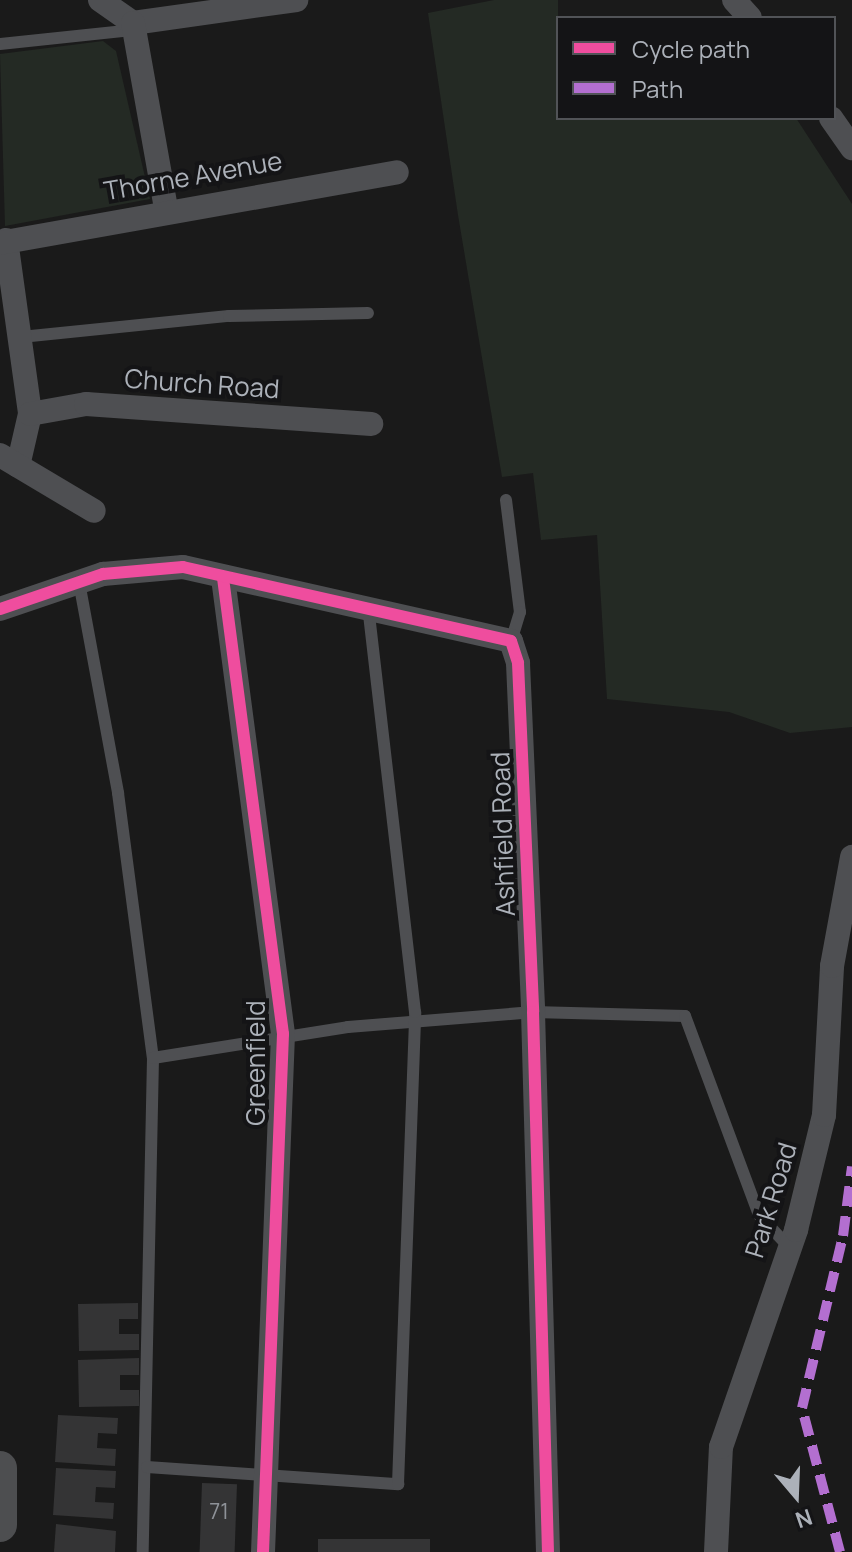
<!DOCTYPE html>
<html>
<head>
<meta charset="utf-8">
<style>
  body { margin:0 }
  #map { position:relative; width:852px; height:1552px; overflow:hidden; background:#1a1a1a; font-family:Manrope,sans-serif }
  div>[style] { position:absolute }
  .green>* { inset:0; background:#242a24 }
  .building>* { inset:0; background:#343435; transform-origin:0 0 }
  .lane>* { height:12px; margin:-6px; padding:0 6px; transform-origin:6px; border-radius:6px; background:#4e4f52 }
  .street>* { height:24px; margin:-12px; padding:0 12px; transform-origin:12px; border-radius:12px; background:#4e4f52 }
  .secondary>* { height:34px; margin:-17px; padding:0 17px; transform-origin:17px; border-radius:17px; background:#4d4e50 }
  .quiet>* { height:10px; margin-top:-5px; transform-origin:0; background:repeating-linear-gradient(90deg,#b36fd0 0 20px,transparent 0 30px) }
  .cycleway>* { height:12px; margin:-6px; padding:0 6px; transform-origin:6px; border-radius:6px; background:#ef4d9e }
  span { translate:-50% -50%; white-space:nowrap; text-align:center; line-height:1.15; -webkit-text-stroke:8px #141416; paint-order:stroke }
  .number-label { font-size:22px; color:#8e9298 }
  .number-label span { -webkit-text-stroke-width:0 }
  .street-label { font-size:26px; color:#acb1b9 }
  .legend { position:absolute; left:556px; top:16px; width:280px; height:104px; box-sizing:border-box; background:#141416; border:2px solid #515357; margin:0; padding:10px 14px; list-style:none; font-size:24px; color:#acb1b9 }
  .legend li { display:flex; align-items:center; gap:16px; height:40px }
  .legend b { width:40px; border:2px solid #515357 }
  .north { position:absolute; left:756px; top:1456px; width:80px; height:80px; -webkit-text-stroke:6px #141416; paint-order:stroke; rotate:161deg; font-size:22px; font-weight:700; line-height:32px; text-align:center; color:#acb1b9 }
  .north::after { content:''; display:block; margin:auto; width:28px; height:36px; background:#acb1b9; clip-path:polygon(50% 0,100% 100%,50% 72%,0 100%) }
</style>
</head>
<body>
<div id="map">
  <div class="green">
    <i style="clip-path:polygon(494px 0,558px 0,558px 118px,796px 118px,852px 204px,852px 727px,790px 733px,729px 712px,607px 699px,597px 535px,541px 540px,533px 473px,502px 477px,458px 215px,428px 13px)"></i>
    <i style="clip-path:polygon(103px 41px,116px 51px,150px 199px,5px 226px,0 54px)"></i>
  </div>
  <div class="building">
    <i style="clip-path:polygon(138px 1303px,138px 1319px,119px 1319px,119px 1334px,139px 1334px,139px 1350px,79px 1351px,78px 1304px)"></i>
    <i style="clip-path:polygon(139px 1358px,139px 1375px,120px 1375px,120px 1390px,139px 1390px,139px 1406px,79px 1407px,78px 1360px)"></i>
    <i style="clip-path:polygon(58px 1415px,118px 1418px,117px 1434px,98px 1433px,97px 1448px,116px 1449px,115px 1466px,55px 1462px)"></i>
    <i style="clip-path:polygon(56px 1468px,116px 1471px,115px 1488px,96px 1487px,95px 1502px,114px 1503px,113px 1519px,53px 1515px)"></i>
    <i style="left:202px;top:1483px;width:35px;height:69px;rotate:2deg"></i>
    <i style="clip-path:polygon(56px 1524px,116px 1531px,115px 1552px,54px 1552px)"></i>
    <i style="left:318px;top:1539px;width:112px;height:13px"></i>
  </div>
  <div class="lane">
    <i style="left:0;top:44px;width:135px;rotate:-6deg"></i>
    <i style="left:21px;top:337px;width:209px;rotate:-5.8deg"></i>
    <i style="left:229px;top:316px;width:139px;rotate:-1.2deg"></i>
    <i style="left:506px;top:500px;width:113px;rotate:82.9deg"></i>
    <i style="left:520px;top:612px;width:30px;rotate:107deg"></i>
    <i style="left:79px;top:582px;width:215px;rotate:79.5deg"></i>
    <i style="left:118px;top:793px;width:267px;rotate:82.5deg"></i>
    <i style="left:153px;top:1058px;width:494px;rotate:91.2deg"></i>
    <i style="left:153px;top:1058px;width:197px;rotate:-9deg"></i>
    <i style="left:348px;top:1027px;width:186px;rotate:-4.6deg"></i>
    <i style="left:533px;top:1012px;width:152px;rotate:1.5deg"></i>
    <i style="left:685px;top:1016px;width:212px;rotate:69.6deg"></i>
    <i style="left:759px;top:1215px;width:44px;rotate:46.8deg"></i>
    <i style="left:147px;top:1467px;width:252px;rotate:3.9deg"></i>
    <i style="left:398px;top:1484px;width:472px;rotate:-87.9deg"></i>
    <i style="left:415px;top:1012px;width:408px;rotate:-96.6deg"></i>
  </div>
  <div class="street">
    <i style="left:100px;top:0;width:40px;rotate:34.9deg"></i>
    <i style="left:133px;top:23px;width:165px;rotate:-8deg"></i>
    <i style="left:734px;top:0;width:24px;rotate:48deg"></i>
    <i style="left:133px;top:23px;width:189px;rotate:79.9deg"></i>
    <i style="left:831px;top:118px;width:37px;rotate:55deg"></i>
    <i style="left:6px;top:240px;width:176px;rotate:82.1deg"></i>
    <i style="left:30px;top:414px;width:53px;rotate:103deg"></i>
    <i style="left:0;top:243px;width:403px;rotate:-10.1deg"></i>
    <i style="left:30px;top:414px;width:57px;rotate:-10.1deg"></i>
    <i style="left:86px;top:404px;width:286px;rotate:4deg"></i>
    <i style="left:0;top:455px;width:109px;rotate:30.8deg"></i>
    <i style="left:223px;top:578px;width:460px;rotate:82.5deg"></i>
    <i style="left:283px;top:1034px;width:518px;rotate:92.21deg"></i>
    <i style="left:0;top:609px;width:109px;rotate:-18.8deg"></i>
    <i style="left:103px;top:574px;width:80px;rotate:-5deg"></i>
    <i style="left:183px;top:567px;width:336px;rotate:12.7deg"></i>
    <i style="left:511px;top:641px;width:23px;rotate:72deg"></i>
    <i style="left:518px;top:663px;width:349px;rotate:87.5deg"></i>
    <i style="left:533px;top:1012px;width:540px;rotate:88.41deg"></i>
    <i style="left:716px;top:1552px;width:105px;rotate:-87.3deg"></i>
    <i style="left:721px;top:1447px;width:230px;rotate:-70.9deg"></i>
    <i style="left:796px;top:1230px;width:118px;rotate:-76.3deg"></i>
    <i style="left:824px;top:1115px;width:149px;rotate:-86.9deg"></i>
    <i style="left:832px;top:966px;width:111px;rotate:-79.6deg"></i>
  </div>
  <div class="secondary">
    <i style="left:0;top:1468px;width:57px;rotate:90deg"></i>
  </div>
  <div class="quiet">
    <i style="left:840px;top:1552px;width:149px;rotate:-104.8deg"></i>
    <i style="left:802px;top:1408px;width:177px;rotate:-76.6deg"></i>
    <i style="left:843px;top:1236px;width:70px;rotate:-82.6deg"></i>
  </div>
  <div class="cycleway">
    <i style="left:223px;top:578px;width:460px;rotate:82.5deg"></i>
    <i style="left:283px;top:1034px;width:518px;rotate:92.21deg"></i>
    <i style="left:0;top:609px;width:109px;rotate:-18.8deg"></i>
    <i style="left:103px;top:574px;width:80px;rotate:-5deg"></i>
    <i style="left:183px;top:567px;width:336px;rotate:12.7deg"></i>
    <i style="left:511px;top:641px;width:23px;rotate:72deg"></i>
    <i style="left:518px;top:663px;width:349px;rotate:87.5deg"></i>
    <i style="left:533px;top:1012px;width:540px;rotate:88.41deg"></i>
  </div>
  <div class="number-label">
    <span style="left:219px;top:1512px">71</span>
  </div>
  <div class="street-label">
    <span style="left:193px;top:176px;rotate:-10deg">Thorne Avenue</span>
    <span style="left:202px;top:384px;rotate:4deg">Church Road</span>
    <span style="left:503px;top:834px;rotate:-92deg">Ashfield Road</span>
    <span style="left:256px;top:1063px;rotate:-90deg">Greenfield</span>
    <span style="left:771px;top:1200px;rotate:-73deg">Park Road</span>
  </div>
  <ul class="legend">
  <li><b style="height:10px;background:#ef4d9e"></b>Cycle path</li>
  <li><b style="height:10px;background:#b36fd0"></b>Path</li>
  </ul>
  <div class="north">N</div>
</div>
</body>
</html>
